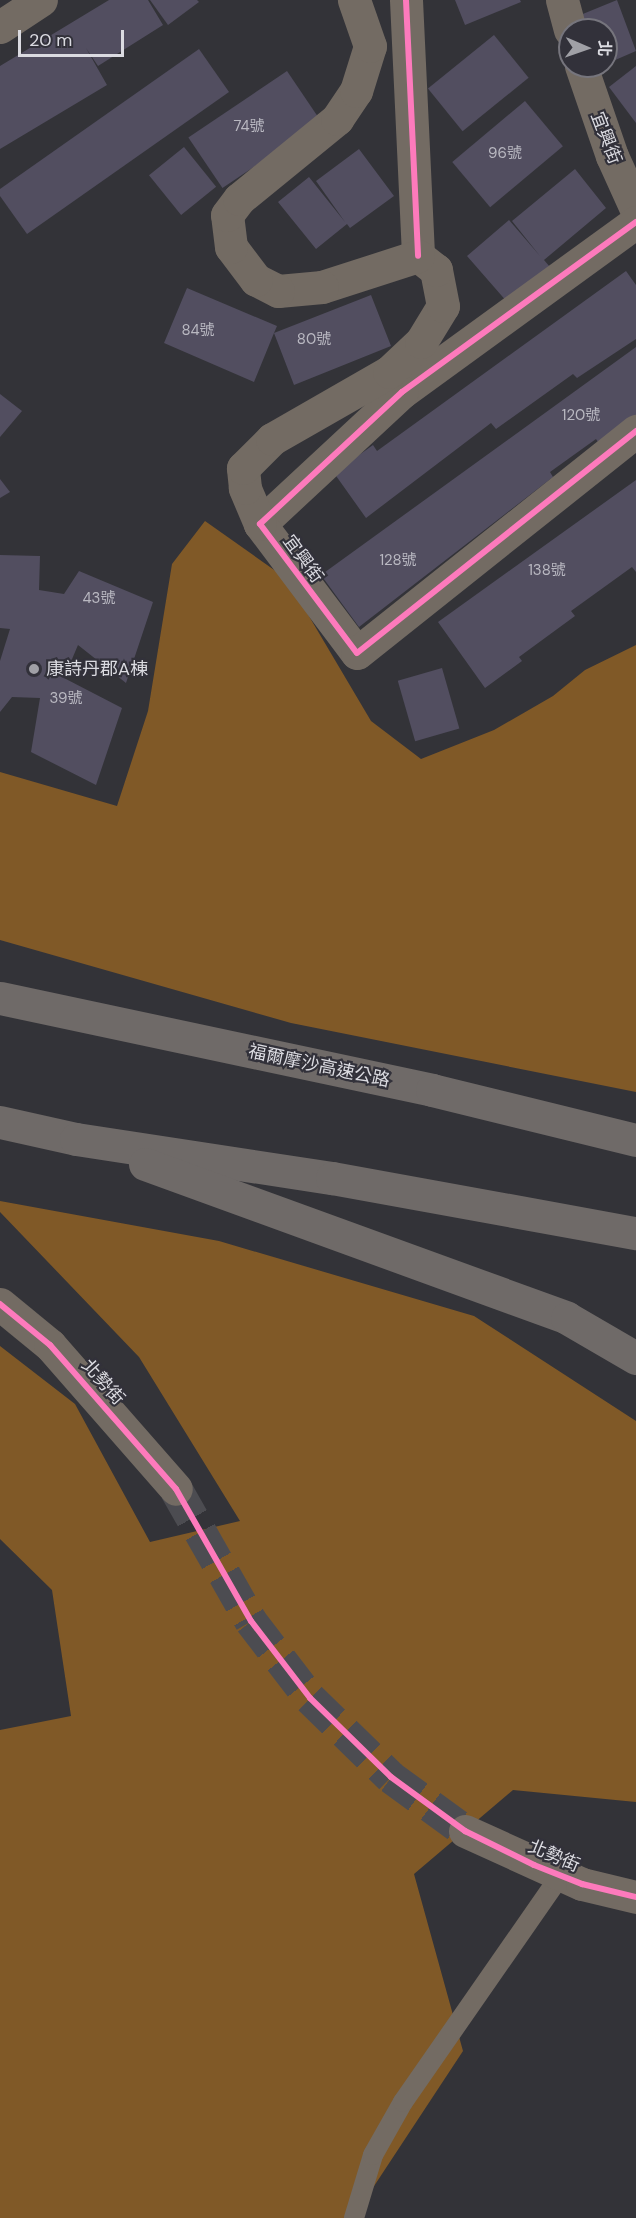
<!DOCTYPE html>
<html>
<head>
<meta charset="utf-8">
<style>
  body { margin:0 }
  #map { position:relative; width:636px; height:2218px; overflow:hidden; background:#333338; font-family:"DM Sans","Noto Sans TC",sans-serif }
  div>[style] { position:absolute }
  .forest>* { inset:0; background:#805927 }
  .building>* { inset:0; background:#524e60; transform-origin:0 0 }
  .street-tunnel>* { height:33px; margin-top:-16.5px; transform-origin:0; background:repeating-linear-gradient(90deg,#4c4c51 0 33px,transparent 0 49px) }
  .lane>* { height:20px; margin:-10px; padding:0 10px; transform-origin:10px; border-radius:10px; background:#736b63 }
  .street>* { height:33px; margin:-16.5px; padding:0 16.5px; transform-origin:16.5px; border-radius:16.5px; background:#736b63 }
  .highway>* { height:33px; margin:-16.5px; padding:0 16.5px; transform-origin:16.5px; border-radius:16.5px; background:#6f6a68 }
  .cycleway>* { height:6px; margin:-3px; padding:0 3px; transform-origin:3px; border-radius:3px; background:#fd7abc }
  .dots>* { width:16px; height:16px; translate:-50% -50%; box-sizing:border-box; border:3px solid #32313a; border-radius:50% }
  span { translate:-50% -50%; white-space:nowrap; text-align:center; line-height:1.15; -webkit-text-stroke:4.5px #32313a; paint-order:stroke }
  .number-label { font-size:15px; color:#b9b8c1 }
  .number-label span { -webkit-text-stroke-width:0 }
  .street-label { font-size:18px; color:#dbdbe1 }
  .poi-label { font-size:18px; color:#dbdbe1 }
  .left { translate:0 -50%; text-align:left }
  .north { position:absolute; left:558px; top:18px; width:60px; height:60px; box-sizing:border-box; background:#32313a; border:2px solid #76757d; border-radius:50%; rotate:92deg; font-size:16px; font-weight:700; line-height:24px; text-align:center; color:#dbdbe1 }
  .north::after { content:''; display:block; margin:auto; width:21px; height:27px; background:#a0a0a6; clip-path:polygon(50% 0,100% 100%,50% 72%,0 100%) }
  .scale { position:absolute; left:18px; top:30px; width:106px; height:27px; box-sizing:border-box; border:3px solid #dbdbe1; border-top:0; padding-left:8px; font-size:18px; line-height:21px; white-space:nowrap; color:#dbdbe1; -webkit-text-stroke:4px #32313a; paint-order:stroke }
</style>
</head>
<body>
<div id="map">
  <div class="forest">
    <i style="clip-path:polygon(205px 521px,287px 579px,371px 721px,421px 759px,494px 730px,553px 696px,585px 670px,636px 645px,636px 1092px,291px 1023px,0 940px,0 772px,117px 806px,148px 711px,172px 564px)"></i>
    <i style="clip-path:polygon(0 1201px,219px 1241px,474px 1316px,636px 1421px,636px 1802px,513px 1790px,414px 1874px,463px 2051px,353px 2218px,0 2218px,0 1730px,71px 1716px,52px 1590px,0 1539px,0 1346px,75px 1404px,150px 1542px,240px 1521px,139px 1357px,0 1212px)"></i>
  </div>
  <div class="building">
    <i style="clip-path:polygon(109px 0,148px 0,163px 25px,98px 66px,86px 48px,107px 85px,0 149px,0 66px)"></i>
    <i style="clip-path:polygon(150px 0,197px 0,199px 2px,168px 25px)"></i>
    <i style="clip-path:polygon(455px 0,520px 0,521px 2px,465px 25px)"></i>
    <i style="clip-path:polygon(617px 0,636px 51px,606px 64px,606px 30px,578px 30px,573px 18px)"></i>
    <i style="left:494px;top:35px;width:55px;height:85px;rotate:51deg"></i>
    <i style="clip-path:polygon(199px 49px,229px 92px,27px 234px,0 196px,0 189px)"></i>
    <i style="clip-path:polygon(636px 66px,636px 123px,609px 87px)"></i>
    <i style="left:287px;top:71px;width:61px;height:119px;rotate:56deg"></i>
    <i style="left:525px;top:101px;width:59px;height:95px;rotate:50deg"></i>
    <i style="left:184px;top:147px;width:51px;height:45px;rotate:51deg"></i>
    <i style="clip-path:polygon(359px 149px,394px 196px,350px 228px,347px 224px,316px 249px,278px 202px,309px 177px,345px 222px,316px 181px)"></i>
    <i style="clip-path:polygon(575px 169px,606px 208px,544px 260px,550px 267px,508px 303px,467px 256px,509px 220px,540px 256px,512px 221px)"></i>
    <i style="clip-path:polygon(626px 271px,636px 285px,636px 339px,577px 378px,573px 374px,496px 429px,491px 423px,366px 518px,334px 473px,373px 445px,377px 451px)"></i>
    <i style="clip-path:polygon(187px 288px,277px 326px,274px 333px,371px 295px,391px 346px,294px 385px,274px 333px,254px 382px,164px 343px)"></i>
    <i style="clip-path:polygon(636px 347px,636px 419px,600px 445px,596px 439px,550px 472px,553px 477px,359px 627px,321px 575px)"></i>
    <i style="clip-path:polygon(0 394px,22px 411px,0 437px)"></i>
    <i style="clip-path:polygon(0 479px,10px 492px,0 498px)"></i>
    <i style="clip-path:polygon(636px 480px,636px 572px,632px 567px,571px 611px,575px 616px,519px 657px,522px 661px,485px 688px,438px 622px)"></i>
    <i style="clip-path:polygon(0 555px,40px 556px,39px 590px,64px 594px,79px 571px,153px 602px,126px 683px,78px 645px,64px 678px,122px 708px,96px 785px,31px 752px,40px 698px,12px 697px,0 712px,0 661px,10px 629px,0 628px)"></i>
    <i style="left:442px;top:668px;width:63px;height:46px;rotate:74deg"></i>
  </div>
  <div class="street-tunnel">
    <i style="left:176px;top:1489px;width:152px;rotate:60.4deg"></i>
    <i style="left:251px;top:1621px;width:97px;rotate:52.5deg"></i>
    <i style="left:310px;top:1698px;width:113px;rotate:44.3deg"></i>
    <i style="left:391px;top:1777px;width:92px;rotate:36.1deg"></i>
  </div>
  <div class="lane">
    <i style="left:354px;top:2218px;width:66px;rotate:-73.2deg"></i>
    <i style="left:373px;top:2155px;width:61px;rotate:-60.5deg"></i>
    <i style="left:403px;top:2102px;width:275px;rotate:-55.2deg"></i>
  </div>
  <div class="street">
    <i style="left:406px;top:0;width:256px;rotate:87.3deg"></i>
    <i style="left:562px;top:0;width:31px;rotate:75deg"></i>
    <i style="left:0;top:27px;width:49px;rotate:-33.4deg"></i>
    <i style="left:581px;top:66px;width:95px;rotate:71deg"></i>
    <i style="left:612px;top:156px;width:58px;rotate:65.6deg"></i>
    <i style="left:636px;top:222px;width:289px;rotate:144deg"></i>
    <i style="left:402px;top:392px;width:194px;rotate:137.1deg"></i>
    <i style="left:260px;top:524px;width:161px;rotate:53.1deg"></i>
    <i style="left:357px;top:653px;width:357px;rotate:-38.5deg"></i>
    <i style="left:260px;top:524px;width:39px;rotate:-113deg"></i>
    <i style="left:245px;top:488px;width:20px;rotate:-96deg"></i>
    <i style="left:243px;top:468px;width:41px;rotate:-45deg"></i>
    <i style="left:272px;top:439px;width:135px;rotate:-29.8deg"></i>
    <i style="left:389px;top:372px;width:44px;rotate:-43.2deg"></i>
    <i style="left:421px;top:342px;width:42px;rotate:-58.6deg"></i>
    <i style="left:443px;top:306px;width:37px;rotate:-101deg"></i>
    <i style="left:436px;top:270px;width:23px;rotate:-142deg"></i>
    <i style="left:418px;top:256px;width:101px;rotate:162.1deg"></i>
    <i style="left:322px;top:287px;width:44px;rotate:174.8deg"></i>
    <i style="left:278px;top:291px;width:25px;rotate:-153deg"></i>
    <i style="left:256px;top:280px;width:41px;rotate:-127.1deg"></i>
    <i style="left:231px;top:247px;width:32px;rotate:-97deg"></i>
    <i style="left:227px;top:215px;width:20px;rotate:-53deg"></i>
    <i style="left:239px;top:199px;width:127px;rotate:-39.2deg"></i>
    <i style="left:337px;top:119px;width:34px;rotate:-56deg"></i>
    <i style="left:356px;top:91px;width:47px;rotate:-72.7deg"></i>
    <i style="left:370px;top:46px;width:49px;rotate:-109.2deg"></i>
    <i style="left:0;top:1304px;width:65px;rotate:39.4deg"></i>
    <i style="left:50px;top:1345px;width:191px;rotate:48.8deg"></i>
    <i style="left:465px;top:1831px;width:128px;rotate:24.4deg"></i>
    <i style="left:582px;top:1884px;width:56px;rotate:13.5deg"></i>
  </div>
  <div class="highway">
    <i style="left:0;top:998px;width:442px;rotate:12deg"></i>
    <i style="left:432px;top:1090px;width:210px;rotate:13.8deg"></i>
    <i style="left:0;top:1122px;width:78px;rotate:12.6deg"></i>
    <i style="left:76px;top:1139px;width:259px;rotate:8.7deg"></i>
    <i style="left:332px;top:1178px;width:309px;rotate:10.3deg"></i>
    <i style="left:145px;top:1164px;width:449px;rotate:20deg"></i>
    <i style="left:567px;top:1318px;width:80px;rotate:30.1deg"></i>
  </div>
  <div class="cycleway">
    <i style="left:406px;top:0;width:256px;rotate:87.3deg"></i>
    <i style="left:636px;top:222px;width:289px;rotate:144deg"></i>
    <i style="left:402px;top:392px;width:194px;rotate:137.1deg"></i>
    <i style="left:260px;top:524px;width:161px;rotate:53.1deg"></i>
    <i style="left:357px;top:653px;width:357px;rotate:-38.5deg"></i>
    <i style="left:0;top:1304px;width:65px;rotate:39.4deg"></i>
    <i style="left:50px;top:1345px;width:191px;rotate:48.8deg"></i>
    <i style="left:176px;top:1489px;width:152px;rotate:60.4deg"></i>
    <i style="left:251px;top:1621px;width:97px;rotate:52.5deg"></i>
    <i style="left:310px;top:1698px;width:113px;rotate:44.3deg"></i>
    <i style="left:391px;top:1777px;width:92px;rotate:36.1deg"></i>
    <i style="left:465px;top:1831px;width:77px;rotate:26.2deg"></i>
    <i style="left:534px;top:1865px;width:52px;rotate:21.6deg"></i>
    <i style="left:582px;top:1884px;width:56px;rotate:13.5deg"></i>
  </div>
  <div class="dots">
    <i style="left:34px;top:669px;background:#a0a0a6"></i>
  </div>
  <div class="number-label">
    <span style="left:249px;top:127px">74號</span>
    <span style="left:505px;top:154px">96號</span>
    <span style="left:198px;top:331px">84號</span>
    <span style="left:314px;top:340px">80號</span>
    <span style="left:581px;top:416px">120號</span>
    <span style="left:398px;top:561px">128號</span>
    <span style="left:547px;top:571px">138號</span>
    <span style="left:99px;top:599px">43號</span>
    <span style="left:66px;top:699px">39號</span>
  </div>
  <div class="street-label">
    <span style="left:606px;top:138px;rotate:69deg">宜興街</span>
    <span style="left:303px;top:559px;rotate:54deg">宜興街</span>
    <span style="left:319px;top:1066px;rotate:12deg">福爾摩沙高速公路</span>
    <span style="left:103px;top:1382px;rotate:48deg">北勢街</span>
    <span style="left:554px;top:1856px;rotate:23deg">北勢街</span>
  </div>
  <div class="poi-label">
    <span class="left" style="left:46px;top:669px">康詩丹郡A棟</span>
  </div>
  <div class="north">北</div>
  <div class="scale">20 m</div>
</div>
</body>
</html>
